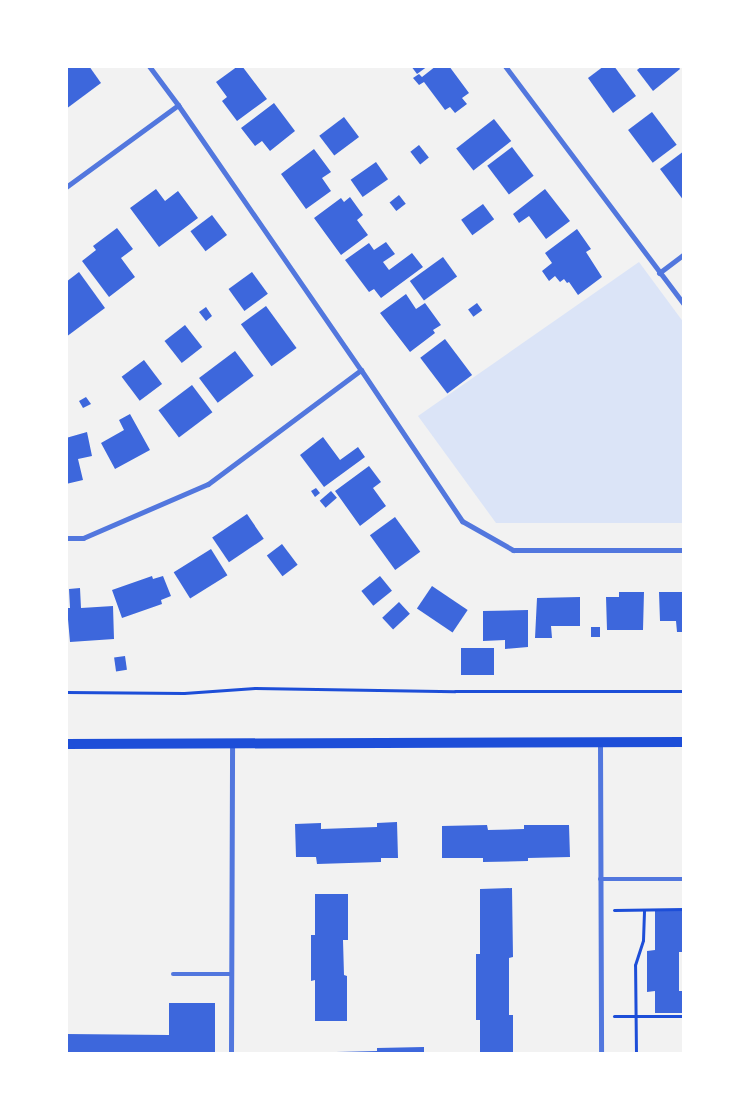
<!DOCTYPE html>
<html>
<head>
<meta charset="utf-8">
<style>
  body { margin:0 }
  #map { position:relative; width:750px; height:1120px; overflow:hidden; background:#f2f2f2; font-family:Karla,sans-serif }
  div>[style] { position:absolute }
  .green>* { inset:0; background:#dbe4f7 }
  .building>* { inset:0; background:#3d67dc; transform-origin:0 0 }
  .path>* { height:3px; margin:-1.5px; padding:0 1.5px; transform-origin:1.5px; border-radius:1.5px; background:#1d4ed8 }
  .service>* { height:4px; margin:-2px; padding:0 2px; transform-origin:2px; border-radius:2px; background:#5277de }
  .minor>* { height:5px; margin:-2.5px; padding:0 2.5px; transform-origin:2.5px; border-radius:2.5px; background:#5277de }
  .secondary>* { height:10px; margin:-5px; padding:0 5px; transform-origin:5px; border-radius:5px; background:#1d4ed8 }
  span { translate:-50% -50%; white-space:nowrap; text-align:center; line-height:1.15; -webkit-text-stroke:4px #fff; paint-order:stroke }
  .frame { position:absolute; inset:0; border:68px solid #fff; pointer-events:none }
</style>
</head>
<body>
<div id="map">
  <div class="green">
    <i style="clip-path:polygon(639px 262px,684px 323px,684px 523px,496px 523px,418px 416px)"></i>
  </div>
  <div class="building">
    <i style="clip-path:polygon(70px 66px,89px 66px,101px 83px,66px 109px,66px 69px)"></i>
    <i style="clip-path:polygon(238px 66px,242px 66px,267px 99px,237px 121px,222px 101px,227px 97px,216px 82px)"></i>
    <i style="clip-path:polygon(411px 66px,428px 66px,417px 74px)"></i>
    <i style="clip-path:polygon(436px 66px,449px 66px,469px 93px,462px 98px,467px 104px,455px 113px,450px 107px,445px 110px,424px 82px,419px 85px,413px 78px,419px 74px,422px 77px)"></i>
    <i style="clip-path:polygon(604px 66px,614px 66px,636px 96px,613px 113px,588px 78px)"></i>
    <i style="clip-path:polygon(642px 66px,678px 66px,680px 69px,653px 91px,637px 70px)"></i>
    <i style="clip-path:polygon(274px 103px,295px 131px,270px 151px,262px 141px,255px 146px,241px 128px)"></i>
    <i style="left:652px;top:112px;width:41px;height:30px;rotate:53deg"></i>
    <i style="left:344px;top:117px;width:25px;height:31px;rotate:53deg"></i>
    <i style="left:494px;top:119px;width:28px;height:48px;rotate:52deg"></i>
    <i style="left:419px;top:145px;width:16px;height:11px;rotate:52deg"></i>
    <i style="left:512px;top:147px;width:36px;height:31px;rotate:53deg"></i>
    <i style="clip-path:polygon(314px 149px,331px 172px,322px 178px,331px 191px,306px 209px,281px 174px)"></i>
    <i style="clip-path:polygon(684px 151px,684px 201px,660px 169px)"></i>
    <i style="left:376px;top:162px;width:21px;height:31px;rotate:55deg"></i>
    <i style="clip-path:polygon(156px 189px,165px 201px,178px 191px,198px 218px,159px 247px,130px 208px)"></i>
    <i style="clip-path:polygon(545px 189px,570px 221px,546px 239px,529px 216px,519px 223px,513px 214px)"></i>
    <i style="left:399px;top:195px;width:11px;height:12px;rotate:52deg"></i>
    <i style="clip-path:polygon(350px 197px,363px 215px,357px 220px,368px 235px,341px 255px,314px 218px,341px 198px,344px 202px)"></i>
    <i style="left:483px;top:204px;width:19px;height:27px;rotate:54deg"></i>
    <i style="left:212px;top:215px;width:25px;height:27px;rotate:53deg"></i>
    <i style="clip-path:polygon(117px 228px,133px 249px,121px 258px,135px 277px,109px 297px,82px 261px,96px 250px,93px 246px)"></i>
    <i style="clip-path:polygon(577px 229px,591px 249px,586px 252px,602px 277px,578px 295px,569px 282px,567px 283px,564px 279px,560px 282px,555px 276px,549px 281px,542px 271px,552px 263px,545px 253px)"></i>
    <i style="clip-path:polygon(386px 242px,395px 254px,383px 262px,389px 270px,412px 253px,423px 267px,381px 298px,374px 289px,369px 292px,345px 260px,369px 243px,374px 250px)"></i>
    <i style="left:443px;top:257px;width:24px;height:41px;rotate:54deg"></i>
    <i style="clip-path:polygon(79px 272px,105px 308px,66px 337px,66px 282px)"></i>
    <i style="left:252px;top:272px;width:27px;height:29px;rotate:54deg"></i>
    <i style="clip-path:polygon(406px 294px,416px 309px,425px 303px,441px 325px,433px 330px,435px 333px,410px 352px,380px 313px)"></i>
    <i style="left:477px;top:303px;width:9px;height:11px;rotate:54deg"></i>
    <i style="left:266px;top:306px;width:52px;height:31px;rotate:54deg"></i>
    <i style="clip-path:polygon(206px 307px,212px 316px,206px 321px,199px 312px)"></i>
    <i style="left:185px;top:325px;width:28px;height:26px;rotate:52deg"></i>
    <i style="left:445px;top:339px;width:45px;height:31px;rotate:53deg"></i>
    <i style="left:235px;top:351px;width:31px;height:45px;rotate:53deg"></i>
    <i style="left:144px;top:360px;width:30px;height:28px;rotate:53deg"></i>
    <i style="left:192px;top:385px;width:34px;height:42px;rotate:53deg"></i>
    <i style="clip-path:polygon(86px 397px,91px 404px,83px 408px,79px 401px)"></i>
    <i style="clip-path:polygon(130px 414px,150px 450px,115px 469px,101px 443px,124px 430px,119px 420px)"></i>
    <i style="clip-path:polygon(87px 432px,92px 456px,78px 459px,83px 480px,66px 484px,66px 438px)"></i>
    <i style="clip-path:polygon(323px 437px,340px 460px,358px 447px,365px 457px,324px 487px,300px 455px)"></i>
    <i style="clip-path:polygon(369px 466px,381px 482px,373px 488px,386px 506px,360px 526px,335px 491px)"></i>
    <i style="clip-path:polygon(316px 488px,320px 493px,315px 497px,311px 491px)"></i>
    <i style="left:331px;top:491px;width:9px;height:15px;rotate:49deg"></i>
    <i style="left:247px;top:514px;width:30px;height:42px;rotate:56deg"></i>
    <i style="left:395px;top:517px;width:43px;height:31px;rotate:54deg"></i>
    <i style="left:282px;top:544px;width:26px;height:19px;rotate:53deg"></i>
    <i style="left:211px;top:549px;width:31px;height:44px;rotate:58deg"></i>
    <i style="clip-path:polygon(152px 576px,153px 579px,163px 576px,171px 596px,161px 600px,162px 604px,122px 618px,112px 590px)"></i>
    <i style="left:380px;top:576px;width:19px;height:24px;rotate:51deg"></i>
    <i style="left:432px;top:586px;width:43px;height:27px;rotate:34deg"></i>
    <i style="clip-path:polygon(80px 588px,81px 608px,113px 606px,114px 639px,70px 642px,67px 608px,70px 608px,69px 589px)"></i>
    <i style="clip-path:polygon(619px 592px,644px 592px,643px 630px,607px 630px,606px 597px,619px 597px)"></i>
    <i style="clip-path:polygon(659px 592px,684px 592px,684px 632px,677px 632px,676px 621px,660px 621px)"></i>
    <i style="clip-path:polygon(580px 597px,580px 626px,551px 626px,552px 638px,535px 638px,537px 598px)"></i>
    <i style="left:399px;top:602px;width:16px;height:23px;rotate:47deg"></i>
    <i style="clip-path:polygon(528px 610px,528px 647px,505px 649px,505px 640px,483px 641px,483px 611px)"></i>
    <i style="left:591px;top:627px;width:9px;height:10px"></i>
    <i style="left:461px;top:648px;width:33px;height:27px"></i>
    <i style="left:125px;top:656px;width:14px;height:11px;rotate:82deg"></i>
    <i style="clip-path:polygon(397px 822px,398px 858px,381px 858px,381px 862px,317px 864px,316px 857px,296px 857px,295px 824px,321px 823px,321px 829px,377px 827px,377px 823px)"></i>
    <i style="clip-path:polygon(487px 825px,488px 830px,524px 829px,524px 825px,569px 825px,570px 857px,528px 858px,528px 861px,483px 862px,483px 858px,442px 858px,442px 826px)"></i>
    <i style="clip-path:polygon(512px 888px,513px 957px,509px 958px,509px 1015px,513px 1015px,513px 1054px,480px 1054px,480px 1020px,476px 1020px,476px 954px,480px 954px,480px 889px)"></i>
    <i style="clip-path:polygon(315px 894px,348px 894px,348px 940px,343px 940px,344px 975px,347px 976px,347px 1021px,315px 1021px,315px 980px,311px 981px,311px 935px,315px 935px)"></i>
    <i style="clip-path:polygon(655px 910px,684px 910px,684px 952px,679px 952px,679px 991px,684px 991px,684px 1013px,655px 1013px,655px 991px,647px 992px,647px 951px,655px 950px)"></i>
    <i style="clip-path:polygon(169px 1003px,215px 1003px,215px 1054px,66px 1054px,66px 1034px,169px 1035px)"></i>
    <i style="clip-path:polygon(424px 1047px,424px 1054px,336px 1054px,336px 1052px,377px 1051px,377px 1048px)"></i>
  </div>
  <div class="path">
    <i style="left:66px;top:692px;width:118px;rotate:0.5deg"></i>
    <i style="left:184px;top:693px;width:71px;rotate:-4deg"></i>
    <i style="left:255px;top:688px;width:200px;rotate:0.9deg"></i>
    <i style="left:455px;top:691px;width:229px"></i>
    <i style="left:614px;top:910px;width:70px;rotate:-0.8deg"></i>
    <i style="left:614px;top:1016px;width:70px"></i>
    <i style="left:636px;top:1054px;width:89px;rotate:-90.6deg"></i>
    <i style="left:635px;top:965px;width:26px;rotate:-72deg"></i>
    <i style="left:643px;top:940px;width:30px;rotate:-88deg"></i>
  </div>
  <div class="service">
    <i style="left:600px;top:879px;width:84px"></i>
    <i style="left:173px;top:974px;width:58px"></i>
  </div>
  <div class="minor">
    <i style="left:149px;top:66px;width:49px;rotate:53.4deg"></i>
    <i style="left:178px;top:105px;width:322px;rotate:55.4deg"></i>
    <i style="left:361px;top:370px;width:182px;rotate:56.2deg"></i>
    <i style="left:462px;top:521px;width:59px;rotate:29.6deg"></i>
    <i style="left:513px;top:550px;width:171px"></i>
    <i style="left:505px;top:66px;width:298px;rotate:53.1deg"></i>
    <i style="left:66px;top:187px;width:139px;rotate:-36.2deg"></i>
    <i style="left:659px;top:273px;width:31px;rotate:-37deg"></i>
    <i style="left:66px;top:538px;width:17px"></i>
    <i style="left:83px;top:538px;width:136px;rotate:-23.4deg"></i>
    <i style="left:208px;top:484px;width:191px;rotate:-36.7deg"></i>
    <i style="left:600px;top:743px;width:311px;rotate:89.8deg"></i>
    <i style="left:231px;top:1054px;width:310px;rotate:-89.8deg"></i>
  </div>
  <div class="secondary">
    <i style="left:66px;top:744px;width:618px;rotate:-0.19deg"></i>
  </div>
  <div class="frame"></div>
</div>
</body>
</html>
